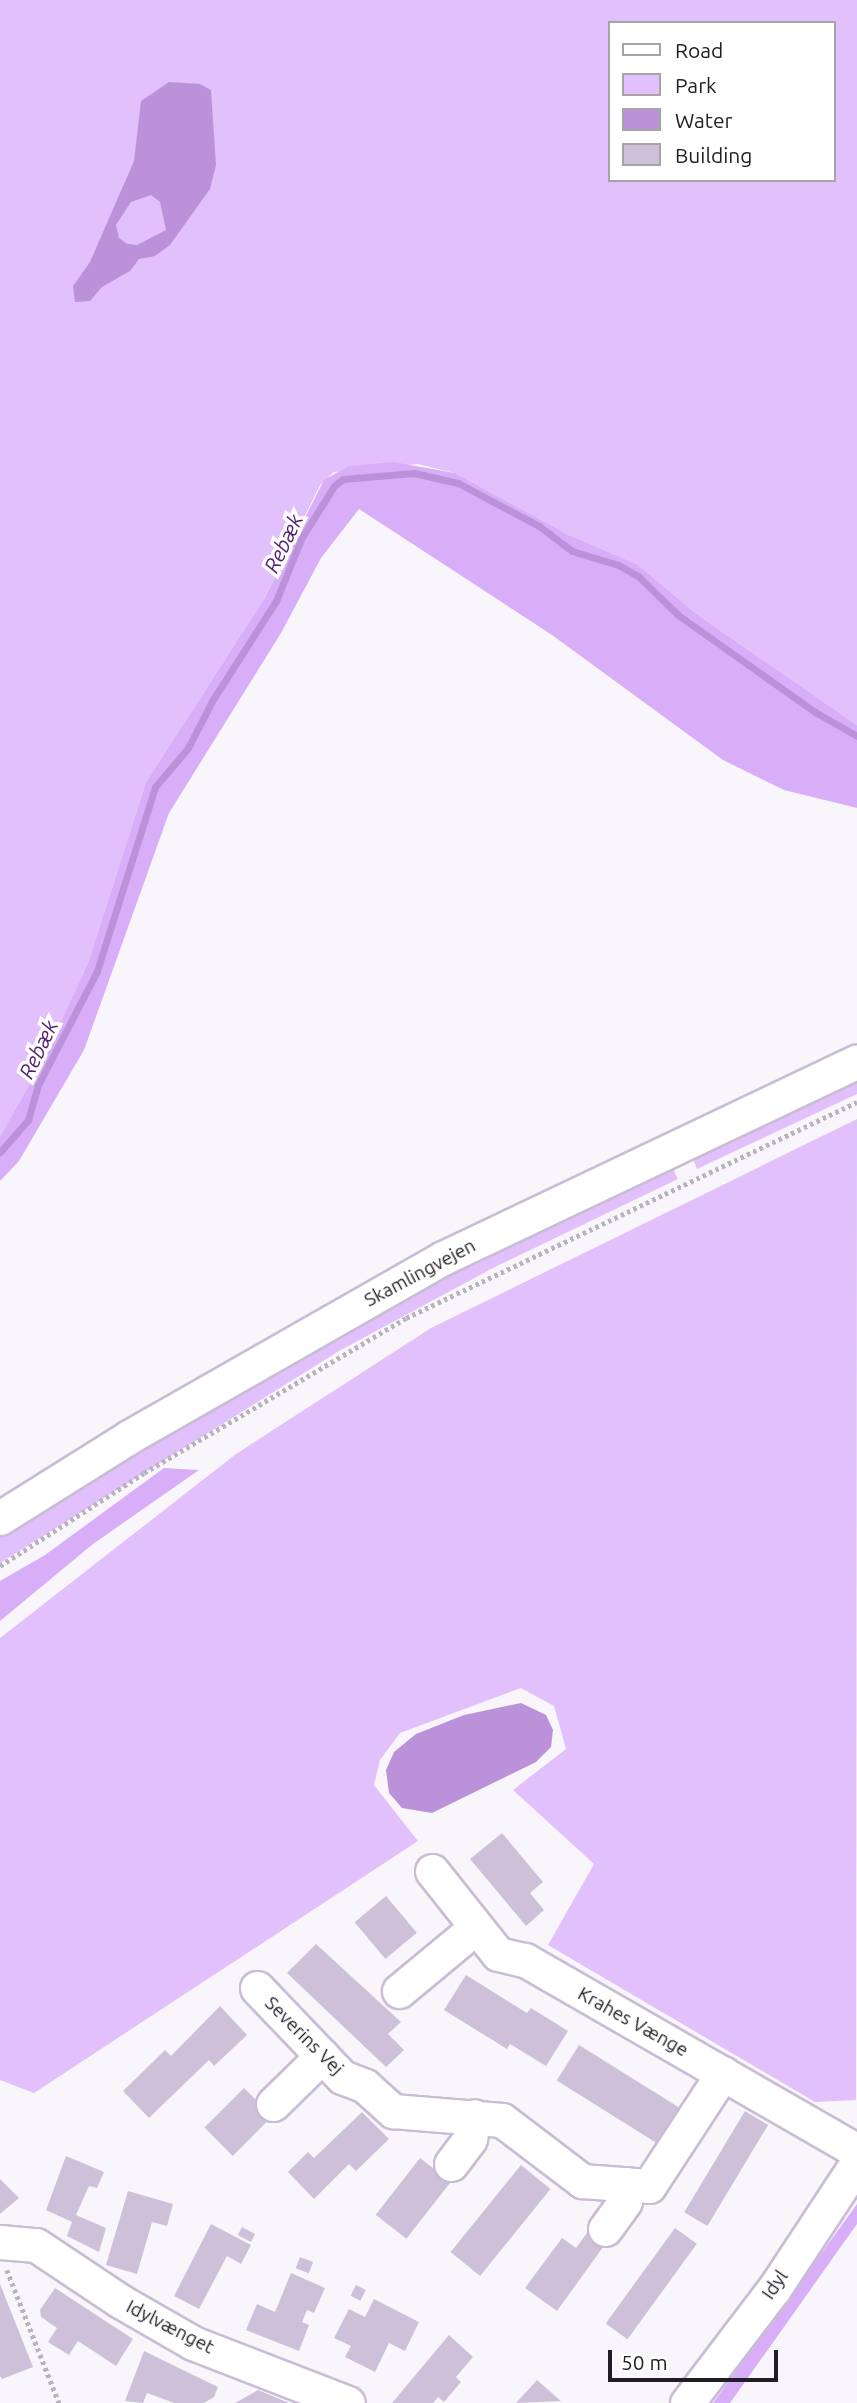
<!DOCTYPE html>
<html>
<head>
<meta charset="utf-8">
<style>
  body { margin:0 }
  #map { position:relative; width:857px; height:2403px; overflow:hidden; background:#f9f6fb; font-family:Ubuntu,sans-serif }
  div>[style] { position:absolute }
  .green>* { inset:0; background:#e1c0fc }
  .forest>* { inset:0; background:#d8aef8 }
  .water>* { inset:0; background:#bb92da }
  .stream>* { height:7px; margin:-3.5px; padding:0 3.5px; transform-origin:3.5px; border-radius:3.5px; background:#bb92da }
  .building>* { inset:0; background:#cec0d9; transform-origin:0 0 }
  .path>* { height:4.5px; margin-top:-2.25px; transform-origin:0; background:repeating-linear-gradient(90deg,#b7b4ba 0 3.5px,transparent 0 7px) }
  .roads { filter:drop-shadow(2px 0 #cabcd5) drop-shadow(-2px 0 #cabcd5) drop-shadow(0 2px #cabcd5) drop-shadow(0 -2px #cabcd5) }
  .minor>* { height:33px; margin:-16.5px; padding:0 16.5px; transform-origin:16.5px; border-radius:16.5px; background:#fff }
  span { translate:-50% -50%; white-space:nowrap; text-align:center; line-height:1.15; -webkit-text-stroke:7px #fff; paint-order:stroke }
  .street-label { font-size:19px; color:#221c26 }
  .water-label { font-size:21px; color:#511c70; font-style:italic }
  .legend { position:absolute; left:608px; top:21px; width:228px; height:161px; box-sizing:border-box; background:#fff; border:2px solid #a7a4a8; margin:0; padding:9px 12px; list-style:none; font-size:21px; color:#221c26 }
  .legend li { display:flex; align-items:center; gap:14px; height:35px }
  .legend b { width:35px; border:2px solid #a7a4a8 }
  .scale { position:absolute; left:608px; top:2350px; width:170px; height:32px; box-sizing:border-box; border:4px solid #221c26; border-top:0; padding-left:9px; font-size:21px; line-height:24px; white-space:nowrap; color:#221c26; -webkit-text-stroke:5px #fff; paint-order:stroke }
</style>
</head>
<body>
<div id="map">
  <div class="green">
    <i style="clip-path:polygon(evenodd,0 0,857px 0,857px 725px,698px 615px,637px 564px,569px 535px,455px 473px,418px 464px,334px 472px,320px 485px,264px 599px,146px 782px,88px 963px,41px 1064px,0 1136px,0 0,610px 23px,834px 23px,834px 180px,610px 180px,610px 23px)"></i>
    <i style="clip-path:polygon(857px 1074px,857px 1094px,697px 1169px,694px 1161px,707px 1146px)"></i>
    <i style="clip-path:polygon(857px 1119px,856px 2100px,815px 2102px,548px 1945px,594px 1864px,513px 1790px,566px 1749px,554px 1706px,521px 1688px,400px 1733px,380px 1760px,374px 1785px,418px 1841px,34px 2093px,0 2080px,0 1638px,236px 1454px,431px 1328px)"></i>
    <i style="clip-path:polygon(670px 1163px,678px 1179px,493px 1268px,339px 1351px,0 1563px,0 1535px,105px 1470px,407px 1291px)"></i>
  </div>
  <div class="forest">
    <i style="clip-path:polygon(393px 462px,455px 473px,569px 535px,637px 564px,698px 615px,857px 725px,857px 808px,784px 790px,723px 760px,552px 635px,359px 509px,321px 558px,281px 633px,169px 813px,84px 1050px,19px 1161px,0 1181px,0 1136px,41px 1064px,88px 963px,146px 782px,264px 599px,324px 480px,349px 466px)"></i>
    <i style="clip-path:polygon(164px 1468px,199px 1470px,93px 1544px,0 1621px,0 1581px,45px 1555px)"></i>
    <i style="clip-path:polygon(857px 2204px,857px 2224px,730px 2403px,713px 2403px)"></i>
  </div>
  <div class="water">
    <i style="clip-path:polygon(evenodd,169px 82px,200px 84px,211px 90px,216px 165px,210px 189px,170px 245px,155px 256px,139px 259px,130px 271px,102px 287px,90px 301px,75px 302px,73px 286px,90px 262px,134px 161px,141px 101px,169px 82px,151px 195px,160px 202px,166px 230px,137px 245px,127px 244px,119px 238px,116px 225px,131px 202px,151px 195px)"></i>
    <i style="clip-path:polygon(521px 1703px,546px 1715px,553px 1730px,551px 1747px,536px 1762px,432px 1813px,402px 1808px,389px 1793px,386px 1770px,394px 1752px,416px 1734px,464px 1715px)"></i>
  </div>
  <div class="stream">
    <i style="left:0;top:1152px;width:43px;rotate:-48.8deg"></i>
    <i style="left:28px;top:1120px;width:36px;rotate:-74deg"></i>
    <i style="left:38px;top:1085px;width:128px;rotate:-62.6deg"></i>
    <i style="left:97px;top:971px;width:193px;rotate:-72.5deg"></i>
    <i style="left:155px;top:787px;width:51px;rotate:-49.8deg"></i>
    <i style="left:188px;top:748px;width:53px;rotate:-62.9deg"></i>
    <i style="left:212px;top:701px;width:119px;rotate:-57.4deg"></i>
    <i style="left:276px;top:601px;width:67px;rotate:-68deg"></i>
    <i style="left:301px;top:539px;width:62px;rotate:-58.1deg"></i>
    <i style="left:334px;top:486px;width:11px;rotate:-38deg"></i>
    <i style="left:343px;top:479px;width:71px;rotate:-4.8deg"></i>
    <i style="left:414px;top:473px;width:45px;rotate:12.8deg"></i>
    <i style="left:458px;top:483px;width:92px;rotate:28deg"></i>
    <i style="left:539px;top:526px;width:41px;rotate:37.1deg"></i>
    <i style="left:572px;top:551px;width:48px;rotate:16.9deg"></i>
    <i style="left:618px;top:565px;width:23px;rotate:29deg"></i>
    <i style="left:638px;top:576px;width:56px;rotate:44.3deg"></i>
    <i style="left:678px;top:615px;width:168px;rotate:35.3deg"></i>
    <i style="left:815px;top:712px;width:48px;rotate:29.7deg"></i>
  </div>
  <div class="building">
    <i style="clip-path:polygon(502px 1833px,543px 1882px,530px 1893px,544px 1910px,526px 1926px,470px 1859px)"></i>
    <i style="left:386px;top:1896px;width:48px;height:41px;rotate:50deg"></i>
    <i style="clip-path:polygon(316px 1944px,401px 2022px,388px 2034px,404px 2050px,386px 2067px,287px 1973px)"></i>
    <i style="clip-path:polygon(466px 1975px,527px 2013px,531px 2008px,568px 2031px,546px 2066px,510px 2044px,507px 2049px,444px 2010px)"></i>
    <i style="clip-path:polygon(220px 2006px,247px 2035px,214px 2066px,209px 2060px,149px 2118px,123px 2091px,165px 2050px,171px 2056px)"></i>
    <i style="left:579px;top:2045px;width:120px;height:42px;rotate:32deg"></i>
    <i style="left:244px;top:2088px;width:40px;height:56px;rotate:45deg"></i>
    <i style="left:745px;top:2111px;width:27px;height:118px;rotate:31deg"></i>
    <i style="clip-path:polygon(362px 2112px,389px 2139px,356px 2171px,349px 2164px,314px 2199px,288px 2172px,308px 2152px,314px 2158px)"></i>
    <i style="clip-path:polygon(66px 2156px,104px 2172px,97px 2188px,89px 2186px,76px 2215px,106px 2228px,99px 2252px,67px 2236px,72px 2222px,46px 2210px)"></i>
    <i style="left:420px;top:2158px;width:39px;height:72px;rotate:38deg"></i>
    <i style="left:521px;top:2165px;width:38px;height:112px;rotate:39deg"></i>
    <i style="clip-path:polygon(0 2179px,19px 2198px,0 2214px)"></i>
    <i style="clip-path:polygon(128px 2191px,173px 2204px,167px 2226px,152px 2222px,137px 2274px,106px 2265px)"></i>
    <i style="clip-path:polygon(211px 2224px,251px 2245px,241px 2264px,227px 2256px,199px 2309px,174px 2296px)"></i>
    <i style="left:242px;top:2227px;width:15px;height:9px;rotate:28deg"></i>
    <i style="left:675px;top:2228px;width:27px;height:118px;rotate:36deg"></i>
    <i style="clip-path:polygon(589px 2230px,606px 2243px,557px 2311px,525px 2288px,562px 2238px,576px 2248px)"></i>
    <i style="left:300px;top:2257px;width:14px;height:12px;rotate:21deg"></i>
    <i style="clip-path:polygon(291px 2273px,325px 2288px,314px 2313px,307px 2310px,302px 2322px,309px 2325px,299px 2351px,246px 2330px,257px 2304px,275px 2312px)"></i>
    <i style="clip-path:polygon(0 2284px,33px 2367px,2px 2379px,0 2376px)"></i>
    <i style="left:356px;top:2285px;width:11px;height:12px;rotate:27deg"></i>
    <i style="clip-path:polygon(55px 2288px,133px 2339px,116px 2366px,78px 2341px,69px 2355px,48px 2342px,57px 2328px,41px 2317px,40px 2310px)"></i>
    <i style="clip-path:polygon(374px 2299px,419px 2322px,405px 2351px,389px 2343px,375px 2372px,345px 2357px,351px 2346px,334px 2338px,349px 2309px,365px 2317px)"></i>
    <i style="clip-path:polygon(449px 2335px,473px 2357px,456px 2377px,461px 2382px,444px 2402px,438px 2397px,433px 2403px,392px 2403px)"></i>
    <i style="clip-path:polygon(144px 2351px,218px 2387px,214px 2397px,204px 2403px,174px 2403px,147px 2393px,143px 2403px,125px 2401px)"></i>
    <i style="clip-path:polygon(537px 2380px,561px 2401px,516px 2403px)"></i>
    <i style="clip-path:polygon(258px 2390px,289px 2403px,235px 2403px)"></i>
  </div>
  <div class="path">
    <i style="left:0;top:1566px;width:171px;rotate:-32.9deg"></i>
    <i style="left:144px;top:1473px;width:304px;rotate:-30.6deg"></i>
    <i style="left:406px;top:1318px;width:500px;rotate:-25.59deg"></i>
    <i style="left:7px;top:2270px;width:143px;rotate:68.6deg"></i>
  </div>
  <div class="roads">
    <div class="minor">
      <i style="left:0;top:1518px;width:152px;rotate:-32.1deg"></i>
      <i style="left:129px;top:1437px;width:361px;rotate:-29.7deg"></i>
      <i style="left:443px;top:1258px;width:458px;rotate:-25.4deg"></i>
      <i style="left:432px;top:1871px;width:106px;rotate:51.5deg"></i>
      <i style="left:498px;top:1954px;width:28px;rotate:13deg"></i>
      <i style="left:525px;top:1960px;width:383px;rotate:29.9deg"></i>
      <i style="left:257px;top:1988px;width:123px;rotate:46.3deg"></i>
      <i style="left:342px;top:2077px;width:25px;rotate:21deg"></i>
      <i style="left:365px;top:2086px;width:38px;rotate:42deg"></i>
      <i style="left:393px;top:2111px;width:109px;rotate:4.7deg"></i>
      <i style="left:502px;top:2120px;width:101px;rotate:37.3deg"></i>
      <i style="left:582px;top:2181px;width:67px;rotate:4.3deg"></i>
      <i style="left:649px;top:2186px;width:135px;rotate:-56.8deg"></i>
      <i style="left:399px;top:1991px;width:100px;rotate:-39.7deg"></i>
      <i style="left:273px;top:2104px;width:69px;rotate:-44.4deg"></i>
      <i style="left:451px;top:2164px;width:31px;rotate:-53deg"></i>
      <i style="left:470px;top:2139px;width:23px;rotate:-80deg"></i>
      <i style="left:605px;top:2229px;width:34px;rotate:-54deg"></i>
      <i style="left:625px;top:2201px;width:17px;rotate:-87deg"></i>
      <i style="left:0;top:2242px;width:36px;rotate:5deg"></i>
      <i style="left:36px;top:2245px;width:101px;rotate:33.7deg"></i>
      <i style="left:120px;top:2301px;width:84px;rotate:29.9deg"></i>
      <i style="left:193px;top:2343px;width:166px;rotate:21.2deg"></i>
      <i style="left:687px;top:2403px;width:143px;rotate:-52.7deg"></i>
      <i style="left:774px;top:2289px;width:151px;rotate:-56.6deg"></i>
    </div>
  </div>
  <div class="street-label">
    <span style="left:420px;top:1273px;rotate:-28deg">Skamlingvejen</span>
    <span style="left:633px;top:2022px;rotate:29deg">Krahes Vænge</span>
    <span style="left:304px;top:2036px;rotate:45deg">Severins Vej</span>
    <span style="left:775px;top:2285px;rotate:-55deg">Idyl</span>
    <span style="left:170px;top:2327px;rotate:27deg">Idylvænget</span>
  </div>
  <div class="water-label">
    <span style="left:283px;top:543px;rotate:-64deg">Rebæk</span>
    <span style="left:38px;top:1049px;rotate:-64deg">Rebæk</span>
  </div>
  <ul class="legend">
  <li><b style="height:9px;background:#fff"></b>Road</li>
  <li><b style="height:19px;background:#e1c0fc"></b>Park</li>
  <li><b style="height:19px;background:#bb92da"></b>Water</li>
  <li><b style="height:19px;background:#cec0d9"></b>Building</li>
  </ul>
  <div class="scale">50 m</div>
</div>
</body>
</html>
